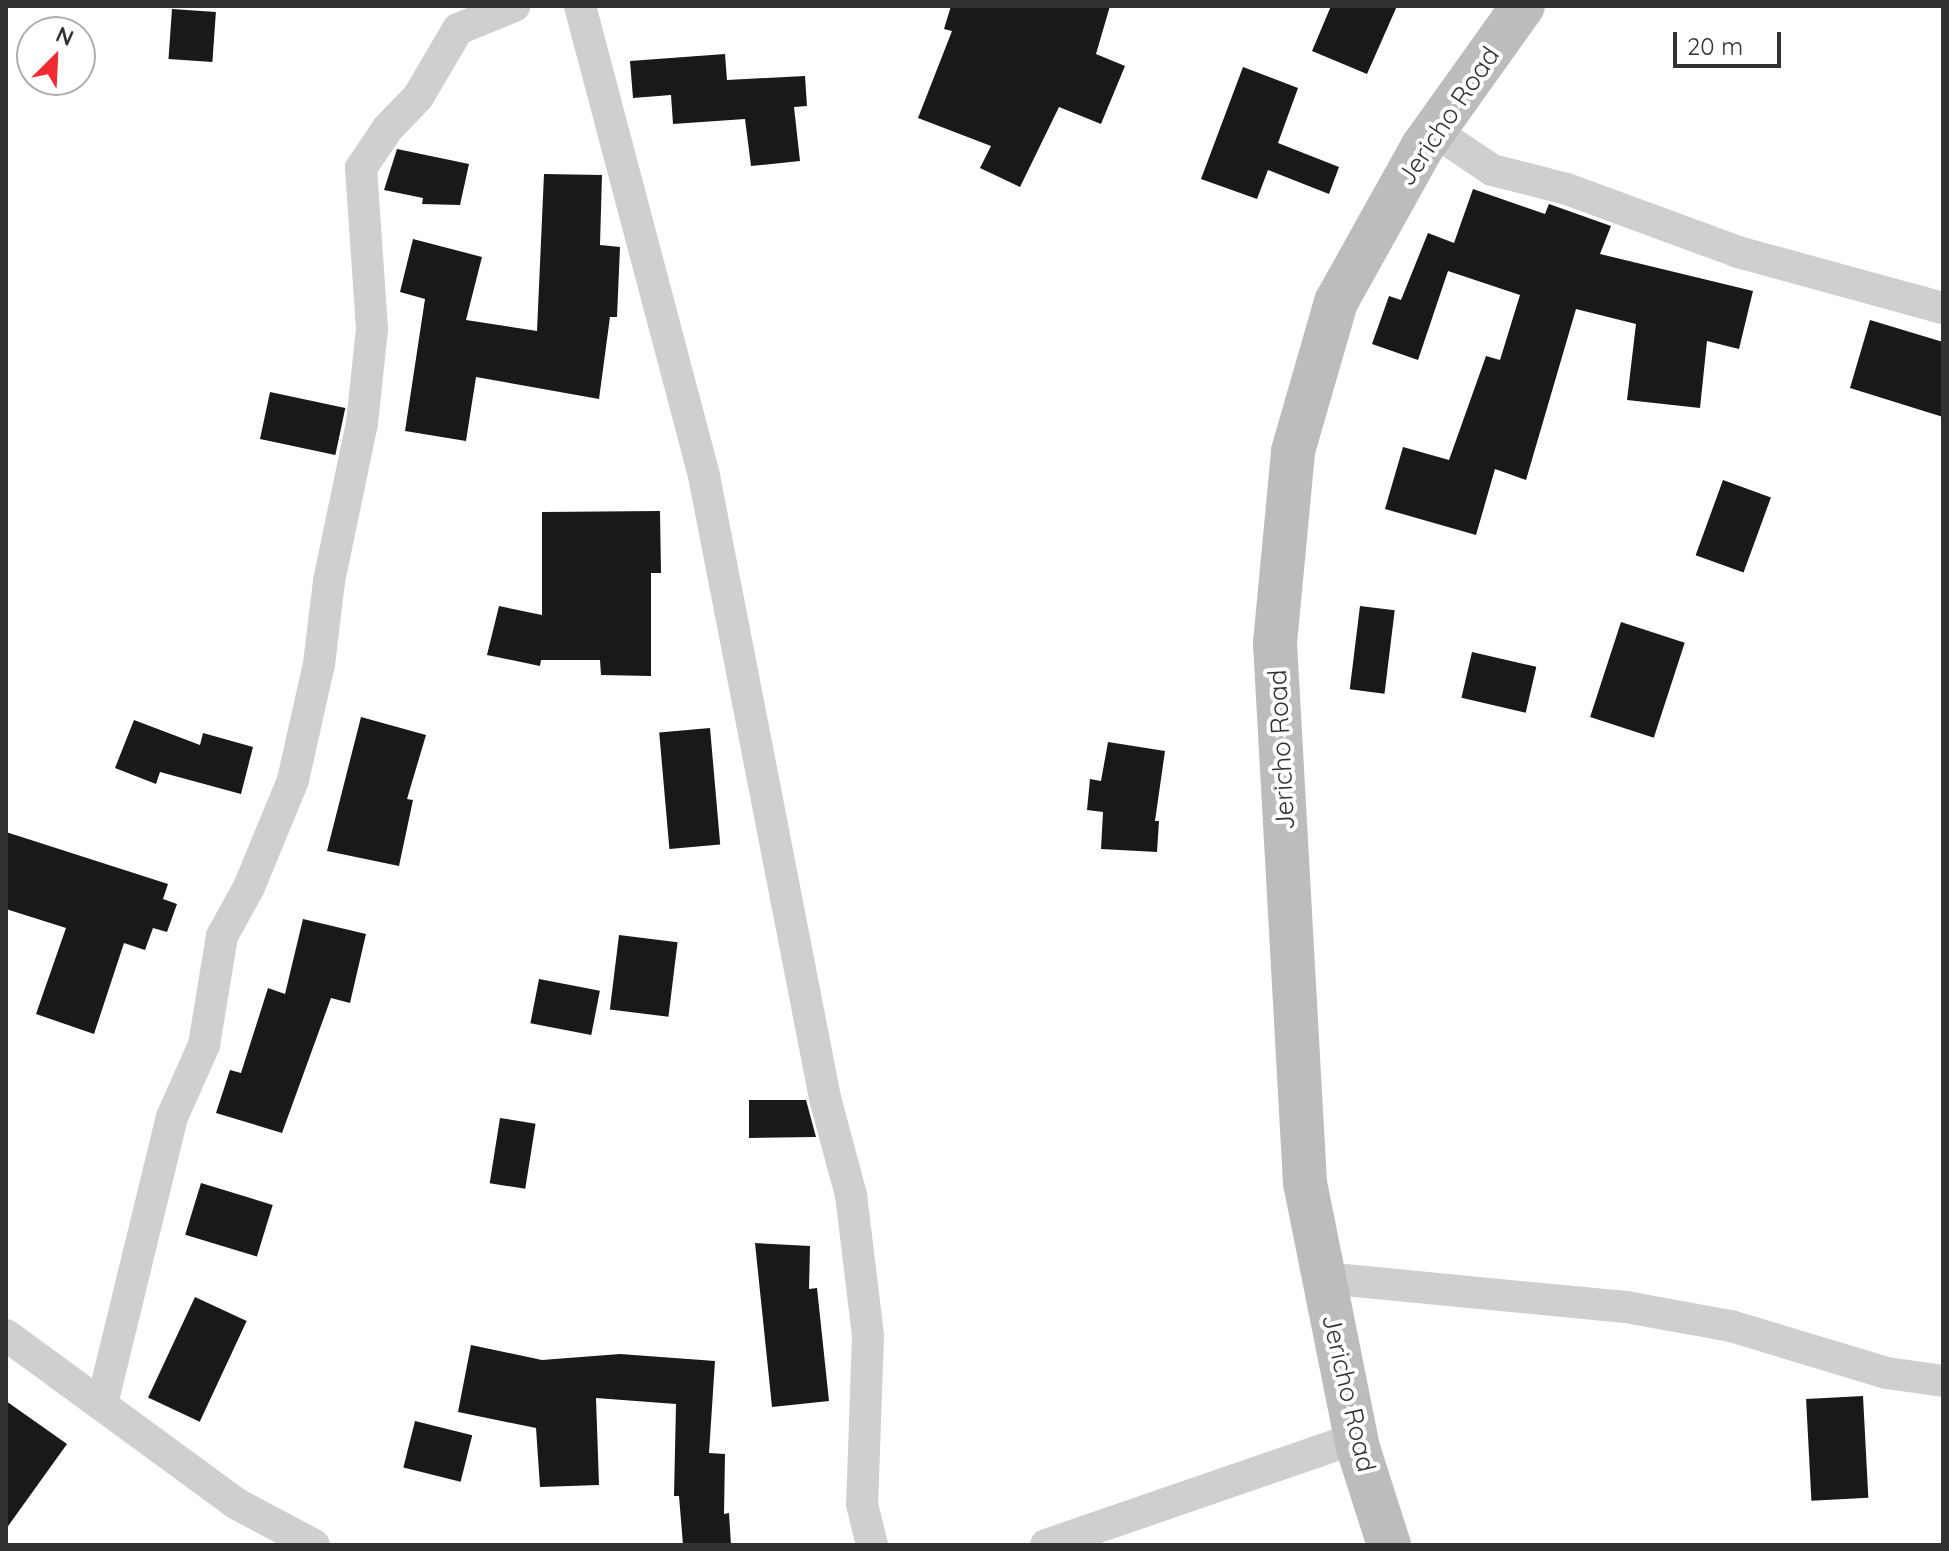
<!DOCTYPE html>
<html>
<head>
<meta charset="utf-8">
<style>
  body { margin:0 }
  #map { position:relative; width:1949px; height:1551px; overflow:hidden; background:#fff; font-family:Quicksand,sans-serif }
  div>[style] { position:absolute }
  .building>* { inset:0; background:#191919; transform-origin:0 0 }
  .street>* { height:32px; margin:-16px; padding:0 16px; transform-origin:16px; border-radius:16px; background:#cfcfcf }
  .secondary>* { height:44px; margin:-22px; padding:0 22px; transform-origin:22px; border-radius:22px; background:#bcbcbc }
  span { translate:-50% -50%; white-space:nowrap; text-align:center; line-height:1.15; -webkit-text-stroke:8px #fff; paint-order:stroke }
  .street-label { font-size:26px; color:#323232 }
  .frame { position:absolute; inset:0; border:8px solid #323232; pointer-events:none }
  .north { position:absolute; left:16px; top:16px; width:80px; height:80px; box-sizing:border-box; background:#fff; border:2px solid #adadad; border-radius:50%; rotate:24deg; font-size:22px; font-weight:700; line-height:32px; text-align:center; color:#323232 }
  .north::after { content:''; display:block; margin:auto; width:28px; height:36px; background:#f32a30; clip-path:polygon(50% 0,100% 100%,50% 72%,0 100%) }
  .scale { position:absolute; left:1673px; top:32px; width:108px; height:36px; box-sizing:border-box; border:4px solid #323232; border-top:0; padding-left:10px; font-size:24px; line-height:28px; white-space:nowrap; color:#323232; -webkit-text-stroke:6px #fff; paint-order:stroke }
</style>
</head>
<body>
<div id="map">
  <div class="building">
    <i style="clip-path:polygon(951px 6px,1110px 6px,1096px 54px,1125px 66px,1101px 124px,1059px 107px,1020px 187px,980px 168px,991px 146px,918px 118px,952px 31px,944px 29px)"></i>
    <i style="clip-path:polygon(1331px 6px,1397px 6px,1367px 74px,1312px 51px)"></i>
    <i style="left:172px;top:9px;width:44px;height:50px;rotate:4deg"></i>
    <i style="clip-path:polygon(725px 54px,727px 80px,805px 76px,807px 106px,794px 107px,800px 161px,751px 166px,745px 119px,673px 124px,671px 95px,633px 98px,630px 61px)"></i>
    <i style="clip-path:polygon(1243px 67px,1298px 88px,1278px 143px,1339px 167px,1329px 194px,1268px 170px,1257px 199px,1201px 179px)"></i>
    <i style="clip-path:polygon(397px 149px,469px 164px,460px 205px,422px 204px,423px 198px,384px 190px)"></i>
    <i style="clip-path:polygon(544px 174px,602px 175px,600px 245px,620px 247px,617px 317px,610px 317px,599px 399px,476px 377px,466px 441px,405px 431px,425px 299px,400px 292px,413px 239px,482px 257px,466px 320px,537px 331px)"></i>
    <i style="clip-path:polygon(1473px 189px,1545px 214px,1549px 204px,1611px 226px,1600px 254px,1753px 291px,1739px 349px,1707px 341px,1700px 408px,1627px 400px,1636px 324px,1576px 309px,1526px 480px,1495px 469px,1476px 535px,1385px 509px,1403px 447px,1449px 460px,1486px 356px,1500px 360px,1520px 295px,1448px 271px,1418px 360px,1372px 344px,1389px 296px,1401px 300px,1428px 233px,1454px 243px)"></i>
    <i style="clip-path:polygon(1870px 320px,1943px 342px,1943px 417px,1850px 388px)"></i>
    <i style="left:270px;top:392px;width:77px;height:48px;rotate:12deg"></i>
    <i style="left:1723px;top:480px;width:51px;height:80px;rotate:20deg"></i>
    <i style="clip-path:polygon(660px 511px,661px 573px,651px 573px,651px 676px,601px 675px,600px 660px,541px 660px,540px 666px,487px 655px,499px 606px,542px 615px,542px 512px)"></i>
    <i style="left:1360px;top:606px;width:35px;height:84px;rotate:7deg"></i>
    <i style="left:1621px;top:622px;width:67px;height:100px;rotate:18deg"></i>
    <i style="left:1472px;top:652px;width:66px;height:47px;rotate:13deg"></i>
    <i style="clip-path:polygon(361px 717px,426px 735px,407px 799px,413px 800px,399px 866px,327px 851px)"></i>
    <i style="clip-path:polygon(134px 720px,200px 745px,203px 733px,253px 747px,241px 794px,160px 772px,156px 784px,115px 768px)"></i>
    <i style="left:710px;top:728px;width:117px;height:51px;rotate:85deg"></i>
    <i style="clip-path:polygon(1108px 742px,1165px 751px,1155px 821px,1159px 821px,1157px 852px,1101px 849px,1103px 812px,1087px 810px,1090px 779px,1101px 781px)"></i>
    <i style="clip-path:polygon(6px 832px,168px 884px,163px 899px,177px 904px,167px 932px,153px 928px,145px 950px,124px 943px,94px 1034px,36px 1014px,66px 928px,6px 909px)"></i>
    <i style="clip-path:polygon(303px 919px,366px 934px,350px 1003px,331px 998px,282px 1133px,216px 1113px,230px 1070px,241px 1073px,268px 988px,285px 994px)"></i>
    <i style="left:619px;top:935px;width:59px;height:75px;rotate:7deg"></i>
    <i style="left:539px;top:979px;width:62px;height:45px;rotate:11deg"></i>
    <i style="clip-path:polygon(749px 1100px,806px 1100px,816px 1137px,749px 1138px)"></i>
    <i style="left:500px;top:1118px;width:36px;height:66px;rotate:9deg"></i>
    <i style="left:201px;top:1183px;width:75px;height:54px;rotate:17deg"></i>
    <i style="clip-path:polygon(755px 1243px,810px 1246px,809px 1289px,817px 1288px,829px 1401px,772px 1407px)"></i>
    <i style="left:195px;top:1297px;width:57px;height:111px;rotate:25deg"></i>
    <i style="clip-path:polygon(471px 1345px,542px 1360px,620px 1354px,715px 1361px,709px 1453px,725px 1454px,724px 1514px,729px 1513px,731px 1545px,683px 1545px,679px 1496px,674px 1496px,676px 1404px,596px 1398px,599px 1485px,540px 1487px,536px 1428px,458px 1412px)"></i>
    <i style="left:1863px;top:1396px;width:102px;height:57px;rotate:87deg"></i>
    <i style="clip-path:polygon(6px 1401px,67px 1444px,6px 1529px)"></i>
    <i style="left:415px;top:1421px;width:59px;height:48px;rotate:14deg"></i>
  </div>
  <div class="street">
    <i style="left:580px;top:6px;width:486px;rotate:75.2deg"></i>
    <i style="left:704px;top:476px;width:634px;rotate:78.99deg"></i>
    <i style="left:825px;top:1098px;width:100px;rotate:75deg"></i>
    <i style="left:851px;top:1195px;width:142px;rotate:83.1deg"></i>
    <i style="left:868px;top:1336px;width:168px;rotate:92deg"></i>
    <i style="left:862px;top:1504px;width:42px;rotate:76.3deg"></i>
    <i style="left:1434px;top:131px;width:70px;rotate:33.9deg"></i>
    <i style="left:1492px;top:170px;width:77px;rotate:14.2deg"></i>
    <i style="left:1567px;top:189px;width:182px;rotate:20.2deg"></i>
    <i style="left:1738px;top:252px;width:213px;rotate:15.3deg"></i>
    <i style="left:1324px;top:1278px;width:303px;rotate:5.5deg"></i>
    <i style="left:1626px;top:1307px;width:107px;rotate:10.3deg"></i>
    <i style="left:1731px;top:1326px;width:163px;rotate:16.8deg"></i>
    <i style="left:1887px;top:1373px;width:57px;rotate:8.1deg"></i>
    <i style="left:6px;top:1335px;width:286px;rotate:36.2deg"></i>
    <i style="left:237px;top:1504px;width:87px;rotate:28deg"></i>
    <i style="left:102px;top:1404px;width:295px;rotate:-76.3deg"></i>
    <i style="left:172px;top:1117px;width:79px;rotate:-66deg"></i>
    <i style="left:204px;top:1045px;width:110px;rotate:-80.6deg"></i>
    <i style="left:222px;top:936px;width:56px;rotate:-61.1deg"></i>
    <i style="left:249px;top:887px;width:116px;rotate:-67.6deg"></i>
    <i style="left:293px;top:780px;width:119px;rotate:-77.4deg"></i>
    <i style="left:319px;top:664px;width:84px;rotate:-83.1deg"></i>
    <i style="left:329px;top:581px;width:161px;rotate:-78.2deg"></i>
    <i style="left:362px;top:423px;width:95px;rotate:-83.9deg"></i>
    <i style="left:372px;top:329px;width:161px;rotate:-93.9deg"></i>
    <i style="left:361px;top:168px;width:48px;rotate:-56deg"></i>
    <i style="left:388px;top:128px;width:43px;rotate:-45.9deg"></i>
    <i style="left:418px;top:97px;width:79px;rotate:-59.5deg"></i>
    <i style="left:458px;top:29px;width:61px;rotate:-22.3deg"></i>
    <i style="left:1046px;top:1545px;width:328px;rotate:-19deg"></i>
  </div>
  <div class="secondary">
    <i style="left:1389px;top:1545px;width:102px;rotate:-107.7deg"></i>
    <i style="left:1358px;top:1448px;width:270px;rotate:-101.3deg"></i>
    <i style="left:1305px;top:1183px;width:541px;rotate:-93.18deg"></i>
    <i style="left:1275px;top:643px;width:193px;rotate:-84.6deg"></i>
    <i style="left:1293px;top:451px;width:155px;rotate:-73.9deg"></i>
    <i style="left:1336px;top:302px;width:179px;rotate:-60.9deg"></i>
    <i style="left:1423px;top:146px;width:172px;rotate:-54.5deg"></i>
  </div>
  <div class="street-label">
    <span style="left:1448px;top:116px;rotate:-56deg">Jericho Road</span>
    <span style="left:1281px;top:750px;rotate:-93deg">Jericho Road</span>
    <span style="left:1349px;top:1393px;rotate:77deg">Jericho Road</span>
  </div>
  <div class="frame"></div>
  <div class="north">N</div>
  <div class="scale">20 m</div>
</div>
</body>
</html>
